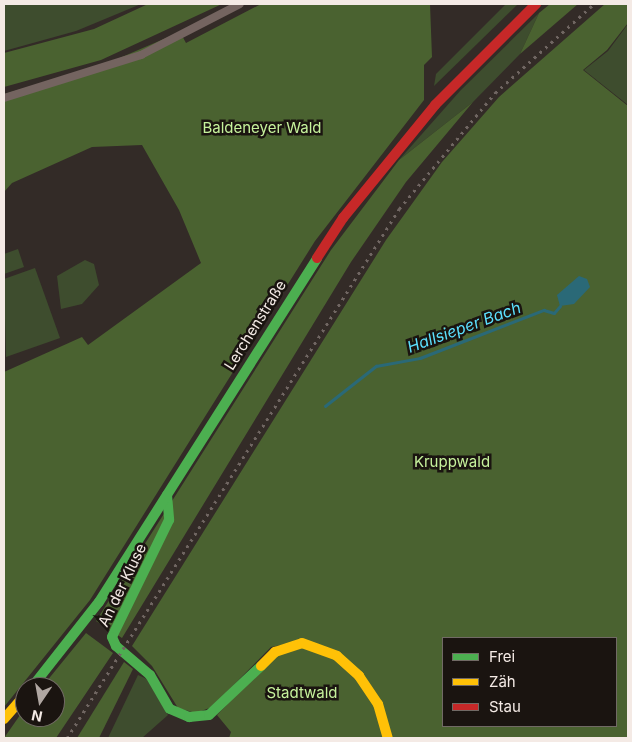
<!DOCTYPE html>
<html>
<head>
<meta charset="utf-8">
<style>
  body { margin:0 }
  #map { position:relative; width:632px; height:742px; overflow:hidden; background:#332b27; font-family:Inter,sans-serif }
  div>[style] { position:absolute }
  .green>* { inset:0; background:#3e4d2e }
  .forest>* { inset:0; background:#4a6230 }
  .water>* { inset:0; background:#2a6977 }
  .stream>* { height:2.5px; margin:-1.25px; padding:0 1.25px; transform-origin:1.25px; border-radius:1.25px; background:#2a6977 }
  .street>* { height:8px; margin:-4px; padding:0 4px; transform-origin:4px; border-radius:4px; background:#746460 }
  .fast>* { height:10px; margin:-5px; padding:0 5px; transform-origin:5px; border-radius:5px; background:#4caf50 }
  .slow>* { height:10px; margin:-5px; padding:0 5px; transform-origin:5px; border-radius:5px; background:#ffc107 }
  .jam>* { height:10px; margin:-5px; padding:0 5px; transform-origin:5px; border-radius:5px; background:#c62828 }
  .rail>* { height:2.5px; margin-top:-1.25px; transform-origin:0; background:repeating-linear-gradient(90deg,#706662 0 2.5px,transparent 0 7.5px) }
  span { translate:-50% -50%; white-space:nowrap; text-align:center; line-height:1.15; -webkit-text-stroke:5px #1a1410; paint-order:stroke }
  .park-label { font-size:15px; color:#c6f29c }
  .street-label { font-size:15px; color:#f4eae5 }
  .water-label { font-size:16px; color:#5ce0fe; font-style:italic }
  .frame { position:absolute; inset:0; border:5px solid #f4eae5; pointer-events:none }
  .legend { position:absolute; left:442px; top:637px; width:175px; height:90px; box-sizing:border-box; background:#1a1410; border:1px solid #716a65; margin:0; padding:6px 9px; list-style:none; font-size:15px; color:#f4eae5 }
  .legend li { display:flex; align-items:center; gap:10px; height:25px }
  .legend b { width:25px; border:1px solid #716a65 }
  .north { position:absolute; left:15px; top:677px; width:50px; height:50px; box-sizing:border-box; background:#1a1410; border:1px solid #716a65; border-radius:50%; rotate:192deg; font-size:14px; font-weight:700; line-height:20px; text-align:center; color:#f4eae5 }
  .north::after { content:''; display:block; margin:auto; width:18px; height:22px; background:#b0a7a2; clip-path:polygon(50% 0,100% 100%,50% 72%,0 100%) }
</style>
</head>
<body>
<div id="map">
  <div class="green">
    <i style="clip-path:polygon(4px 4px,141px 4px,76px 31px,4px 51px)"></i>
    <i style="clip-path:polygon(506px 4px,518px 4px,434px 86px,436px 74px)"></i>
    <i style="clip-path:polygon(539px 13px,520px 54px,473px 102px,399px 160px,460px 91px)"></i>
    <i style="clip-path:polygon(628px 24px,628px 105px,584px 70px,608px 51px)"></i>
    <i style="clip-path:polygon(18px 249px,24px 267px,4px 274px,4px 254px)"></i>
    <i style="clip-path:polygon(85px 260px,94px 264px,99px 285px,82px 304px,61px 309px,57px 276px)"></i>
    <i style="clip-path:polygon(35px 268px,60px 338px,6px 357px,4px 279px)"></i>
    <i style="clip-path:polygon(138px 675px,147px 679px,168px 715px,142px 738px,108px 738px)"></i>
  </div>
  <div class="forest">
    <i style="clip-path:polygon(148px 4px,222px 4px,101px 60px,4px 87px,4px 53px,94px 29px)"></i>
    <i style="clip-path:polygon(261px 4px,430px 4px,432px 57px,424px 65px,424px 100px,315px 241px,90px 600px,4px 707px,4px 372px,82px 337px,88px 345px,201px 263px,179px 210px,142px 145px,92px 147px,12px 183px,4px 192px,4px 94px,101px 66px,180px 32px,186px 43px)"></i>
    <i style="clip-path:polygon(550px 4px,578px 4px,520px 54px,539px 13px)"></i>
    <i style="clip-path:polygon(evenodd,605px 4px,628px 4px,628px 23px,607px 50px,583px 70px,628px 106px,628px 738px,390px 738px,362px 674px,302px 641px,271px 647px,212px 707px,196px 713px,178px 708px,152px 666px,132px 646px,386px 240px,442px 162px,499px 97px,605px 4px,443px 638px,616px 638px,616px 726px,443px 726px,443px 638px)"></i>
    <i style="clip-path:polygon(473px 102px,406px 182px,351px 262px,122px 638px,96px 621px,331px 250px,399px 160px)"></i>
    <i style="clip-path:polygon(86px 633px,113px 653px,56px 738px,4px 738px,25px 708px,25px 717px,55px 717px,55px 687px,42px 687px)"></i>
    <i style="clip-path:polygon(302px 646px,334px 657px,348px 670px,370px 696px,385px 738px,229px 738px,231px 732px,217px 715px,277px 653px)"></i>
    <i style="clip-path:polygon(124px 662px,133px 669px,99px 738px,77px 738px)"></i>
  </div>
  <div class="water">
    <i style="clip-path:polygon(579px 276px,587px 279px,590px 287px,574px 304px,560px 306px,557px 295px)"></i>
  </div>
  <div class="stream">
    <i style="left:325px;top:406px;width:65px;rotate:-38.1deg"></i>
    <i style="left:376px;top:366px;width:45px;rotate:-10.3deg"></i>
    <i style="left:420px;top:358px;width:133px;rotate:-21.2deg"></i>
    <i style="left:544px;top:310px;width:10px;rotate:17deg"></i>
    <i style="left:554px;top:313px;width:9px;rotate:-49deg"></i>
  </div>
  <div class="street">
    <i style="left:4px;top:98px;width:144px;rotate:-17.4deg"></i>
    <i style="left:141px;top:55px;width:111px;rotate:-27.3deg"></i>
  </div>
  <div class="fast">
    <i style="left:167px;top:495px;width:25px;rotate:85deg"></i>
    <i style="left:169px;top:520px;width:130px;rotate:116deg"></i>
    <i style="left:112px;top:637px;width:10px;rotate:66deg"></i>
    <i style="left:116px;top:646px;width:45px;rotate:40.5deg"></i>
    <i style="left:150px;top:675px;width:39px;rotate:60deg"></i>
    <i style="left:170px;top:709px;width:21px;rotate:23deg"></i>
    <i style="left:189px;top:717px;width:20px;rotate:-6deg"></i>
    <i style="left:209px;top:715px;width:71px;rotate:-43.3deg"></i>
    <i style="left:32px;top:687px;width:108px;rotate:-51.8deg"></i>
    <i style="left:99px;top:602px;width:407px;rotate:-57.6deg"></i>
  </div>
  <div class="slow">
    <i style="left:261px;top:666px;width:20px;rotate:-45deg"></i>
    <i style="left:275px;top:652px;width:28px;rotate:-18deg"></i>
    <i style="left:302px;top:643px;width:37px;rotate:20deg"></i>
    <i style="left:337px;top:656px;width:30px;rotate:42deg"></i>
    <i style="left:359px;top:676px;width:34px;rotate:56deg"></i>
    <i style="left:378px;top:704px;width:35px;rotate:74deg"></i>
    <i style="left:4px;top:719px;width:32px;rotate:-49deg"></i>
  </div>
  <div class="jam">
    <i style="left:317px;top:258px;width:48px;rotate:-57deg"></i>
    <i style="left:343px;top:218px;width:146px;rotate:-50.8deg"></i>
    <i style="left:435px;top:105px;width:143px;rotate:-45deg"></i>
  </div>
  <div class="rail">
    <i style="left:67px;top:738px;width:625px;rotate:-57.89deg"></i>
    <i style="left:399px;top:209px;width:151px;rotate:-50.4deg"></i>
    <i style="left:495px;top:93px;width:133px;rotate:-42deg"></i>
  </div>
  <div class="park-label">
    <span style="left:262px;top:128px">Baldeneyer Wald</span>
    <span style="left:452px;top:462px">Kruppwald</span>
    <span style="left:302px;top:693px">Stadtwald</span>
  </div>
  <div class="street-label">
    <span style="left:255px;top:325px;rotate:-58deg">Lerchenstraße</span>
    <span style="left:122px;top:585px;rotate:-64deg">An der Kluse</span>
  </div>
  <div class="water-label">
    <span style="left:464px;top:327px;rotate:-20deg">Hallsieper Bach</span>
  </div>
  <div class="frame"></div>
  <ul class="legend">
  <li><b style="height:6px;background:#4caf50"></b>Frei</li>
  <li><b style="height:6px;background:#ffc107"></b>Zäh</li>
  <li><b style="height:6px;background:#c62828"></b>Stau</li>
  </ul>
  <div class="north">N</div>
</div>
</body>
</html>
